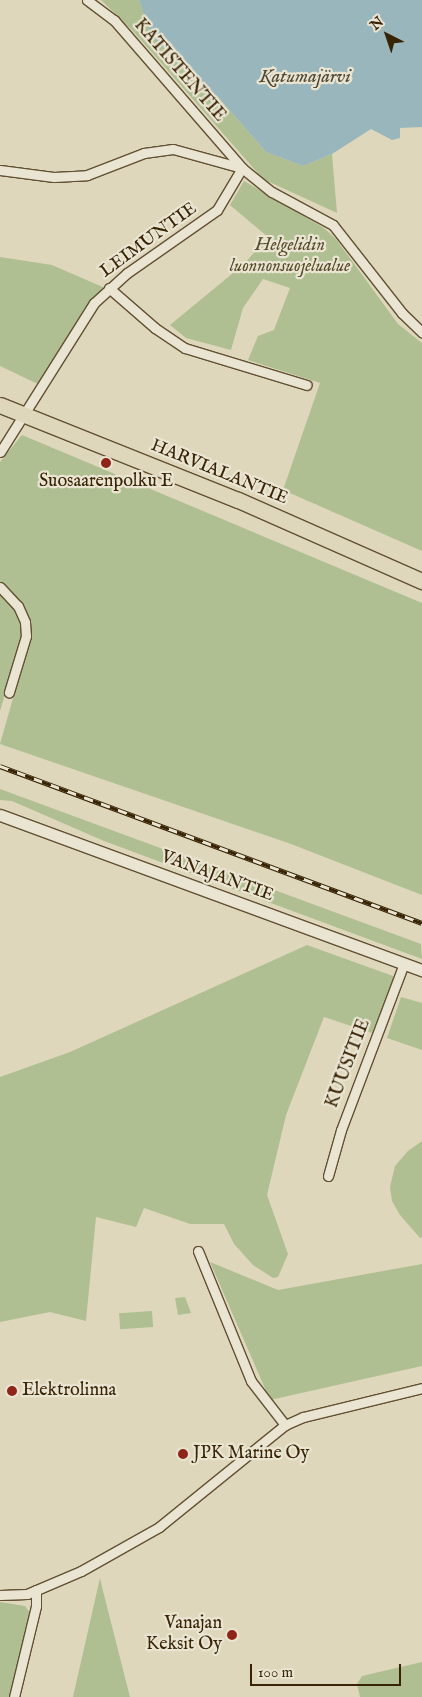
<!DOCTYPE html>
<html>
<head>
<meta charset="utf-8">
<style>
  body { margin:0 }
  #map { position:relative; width:422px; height:1697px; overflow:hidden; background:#ded7bb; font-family:"IM FELL English",serif }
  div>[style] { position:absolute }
  .green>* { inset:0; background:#afbf92; transform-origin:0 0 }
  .water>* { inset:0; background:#99b6bc }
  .roads { filter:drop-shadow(1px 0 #625032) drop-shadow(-1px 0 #625032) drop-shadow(0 1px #625032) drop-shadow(0 -1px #625032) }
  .minor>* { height:9px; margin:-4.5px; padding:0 4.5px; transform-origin:4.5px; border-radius:4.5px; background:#eae5d3 }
  .tertiary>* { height:11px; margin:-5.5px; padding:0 5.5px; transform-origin:5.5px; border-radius:5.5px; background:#eae5d3 }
  .trunk>* { height:15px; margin:-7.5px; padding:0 7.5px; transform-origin:7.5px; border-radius:7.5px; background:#ded7bb }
  .rail>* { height:5px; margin-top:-2.5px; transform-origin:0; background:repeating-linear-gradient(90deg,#eae5d3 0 9px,#382304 0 18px); box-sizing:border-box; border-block:1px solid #382304 }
  .dots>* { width:14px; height:14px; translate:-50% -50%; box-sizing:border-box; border:2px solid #eae5d3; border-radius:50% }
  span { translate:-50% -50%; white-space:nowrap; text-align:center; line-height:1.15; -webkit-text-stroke:4.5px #eae5d3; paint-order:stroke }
  .street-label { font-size:18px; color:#382304 }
  .park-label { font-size:18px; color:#564a28; font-style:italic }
  .poi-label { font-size:18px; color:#382304 }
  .left { translate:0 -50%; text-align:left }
  .right { translate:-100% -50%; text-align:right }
  .water-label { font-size:19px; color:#504832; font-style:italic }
  .north { position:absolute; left:362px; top:10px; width:50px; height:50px; -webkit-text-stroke:4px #eae5d3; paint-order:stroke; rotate:319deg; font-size:14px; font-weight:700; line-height:20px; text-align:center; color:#382304 }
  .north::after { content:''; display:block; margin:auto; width:18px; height:22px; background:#382304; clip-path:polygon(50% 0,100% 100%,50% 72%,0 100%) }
  .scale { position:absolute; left:250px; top:1664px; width:151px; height:22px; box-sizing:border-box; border:2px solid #382304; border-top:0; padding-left:6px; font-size:15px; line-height:18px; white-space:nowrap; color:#382304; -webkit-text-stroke:4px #eae5d3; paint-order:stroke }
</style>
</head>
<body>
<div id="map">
  <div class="green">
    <i style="clip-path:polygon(101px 0,139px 0,152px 35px,218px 97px,266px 152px,303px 166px,332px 154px,337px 213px,263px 179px,133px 31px)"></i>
    <i style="clip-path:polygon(244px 181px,324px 228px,336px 239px,398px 324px,422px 343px,422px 551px,283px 490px,320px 383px,248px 360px,258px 336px,274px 330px,290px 288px,263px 279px,243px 308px,231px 350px,186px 338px,170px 325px,244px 264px,268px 237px,230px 205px)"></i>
    <i style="clip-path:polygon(0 257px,52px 265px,105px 288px,40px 385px,0 366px)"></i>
    <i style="clip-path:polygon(22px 435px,422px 603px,422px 895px,291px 844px,0 744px,30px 638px,31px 623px,21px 604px,0 582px,0 462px)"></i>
    <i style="clip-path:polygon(0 591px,23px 622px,23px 636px,0 711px)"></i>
    <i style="clip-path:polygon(0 789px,421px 944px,422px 959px,104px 841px,12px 801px,0 800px)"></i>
    <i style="clip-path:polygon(307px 945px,393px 976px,393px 980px,372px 1033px,324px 1017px,286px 1115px,267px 1195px,288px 1254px,278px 1277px,273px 1278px,253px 1265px,234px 1244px,224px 1224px,190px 1224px,144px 1208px,136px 1227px,96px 1217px,86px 1321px,50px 1312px,0 1322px,0 1077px,70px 1052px)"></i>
    <i style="clip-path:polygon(401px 997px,422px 1003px,422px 1050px,387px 1038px)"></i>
    <i style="clip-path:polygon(422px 1141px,422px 1237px,420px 1238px,400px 1215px,392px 1201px,390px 1187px,395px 1166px,408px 1151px)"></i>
    <i style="clip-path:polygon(210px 1262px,278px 1290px,422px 1264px,422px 1366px,270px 1400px)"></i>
    <i style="clip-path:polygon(185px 1297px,191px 1313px,178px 1315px,175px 1298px)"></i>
    <i style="left:152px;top:1311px;width:16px;height:33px;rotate:86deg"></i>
    <i style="clip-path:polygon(100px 1578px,103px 1591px,130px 1697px,73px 1697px)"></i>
    <i style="clip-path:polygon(0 1602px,25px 1606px,30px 1613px,10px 1697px,0 1697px)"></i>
    <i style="clip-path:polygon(422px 1662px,422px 1697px,360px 1697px,357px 1684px,362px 1676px)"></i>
  </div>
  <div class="water">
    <i style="clip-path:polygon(139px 0,422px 0,422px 127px,400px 128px,400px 138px,392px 140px,371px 129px,332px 154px,303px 166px,266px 152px,218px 97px,152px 37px)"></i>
  </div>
  <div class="roads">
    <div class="minor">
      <i style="left:87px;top:0;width:34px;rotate:37deg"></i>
      <i style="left:114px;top:20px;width:196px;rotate:49.1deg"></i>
      <i style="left:242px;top:168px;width:38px;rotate:39deg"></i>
      <i style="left:272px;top:192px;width:69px;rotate:28.4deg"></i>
      <i style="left:333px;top:225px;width:112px;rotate:51.9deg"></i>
      <i style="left:402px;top:313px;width:28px;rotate:44deg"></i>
      <i style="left:0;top:170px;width:54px;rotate:7.4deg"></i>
      <i style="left:54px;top:177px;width:33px;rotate:-3deg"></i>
      <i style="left:87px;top:175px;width:61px;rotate:-21.1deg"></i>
      <i style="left:144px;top:153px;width:29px;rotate:-8deg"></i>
      <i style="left:173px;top:149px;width:72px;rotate:15.4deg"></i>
      <i style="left:242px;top:168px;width:49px;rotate:120.8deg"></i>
      <i style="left:217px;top:210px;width:110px;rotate:145deg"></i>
      <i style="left:127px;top:273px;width:45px;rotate:137.7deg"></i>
      <i style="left:94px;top:303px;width:176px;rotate:122.2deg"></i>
      <i style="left:109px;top:288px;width:61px;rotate:41deg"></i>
      <i style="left:155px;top:328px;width:36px;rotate:34deg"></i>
      <i style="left:185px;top:348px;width:127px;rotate:16.9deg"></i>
      <i style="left:0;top:587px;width:26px;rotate:47deg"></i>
      <i style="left:18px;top:606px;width:17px;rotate:66deg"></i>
      <i style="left:25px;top:622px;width:14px;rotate:86deg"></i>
      <i style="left:26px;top:636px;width:59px;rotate:106.9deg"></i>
      <i style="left:328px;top:1176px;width:48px;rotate:-74.2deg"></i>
      <i style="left:341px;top:1130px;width:178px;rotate:-69.3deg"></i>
      <i style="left:198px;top:1251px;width:140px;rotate:67.8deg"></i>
      <i style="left:251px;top:1381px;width:56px;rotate:52.3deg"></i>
      <i style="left:0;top:1595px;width:27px;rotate:-2deg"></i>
      <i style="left:27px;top:1594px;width:59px;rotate:-23.1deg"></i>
      <i style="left:81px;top:1571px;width:90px;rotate:-29.4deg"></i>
      <i style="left:159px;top:1527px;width:162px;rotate:-39deg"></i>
      <i style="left:285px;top:1425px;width:20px;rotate:-24deg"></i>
      <i style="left:303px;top:1417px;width:122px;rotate:-13.7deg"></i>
      <i style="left:14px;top:1697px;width:94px;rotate:-76.4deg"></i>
      <i style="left:36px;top:1606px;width:16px;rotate:-90deg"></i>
    </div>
    <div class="tertiary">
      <i style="left:0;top:815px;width:450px;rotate:20.2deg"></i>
    </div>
    <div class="trunk">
      <i style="left:0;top:405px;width:256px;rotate:21.8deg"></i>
      <i style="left:238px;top:500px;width:201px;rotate:23.8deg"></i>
    </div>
  </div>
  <div class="rail">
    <i style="left:0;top:766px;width:450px;rotate:20.4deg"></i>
  </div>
  <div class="dots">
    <i style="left:106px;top:463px;background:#8f2418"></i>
    <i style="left:12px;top:1391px;background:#8f2418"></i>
    <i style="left:183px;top:1454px;background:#8f2418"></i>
    <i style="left:232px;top:1635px;background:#8f2418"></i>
  </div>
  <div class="street-label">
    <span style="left:179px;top:71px;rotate:49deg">KATISTENTIE</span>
    <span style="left:149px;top:241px;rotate:-36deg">LEIMUNTIE</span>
    <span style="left:219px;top:473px;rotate:22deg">HARVIALANTIE</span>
    <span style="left:217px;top:877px;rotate:20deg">VANAJANTIE</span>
    <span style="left:349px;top:1064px;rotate:-69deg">KUUSITIE</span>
  </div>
  <div class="park-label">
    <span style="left:290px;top:257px">Helgelidin<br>luonnonsuojelualue</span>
  </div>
  <div class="poi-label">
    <span style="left:106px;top:482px">Suosaarenpolku E</span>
    <span class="left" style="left:22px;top:1391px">Elektrolinna</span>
    <span class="left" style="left:193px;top:1454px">JPK Marine Oy</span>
    <span class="right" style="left:222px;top:1635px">Vanajan<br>Keksit Oy</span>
  </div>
  <div class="water-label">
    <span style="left:305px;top:78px">Katumajärvi</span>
  </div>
  <div class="north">N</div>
  <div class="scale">100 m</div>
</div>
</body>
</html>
